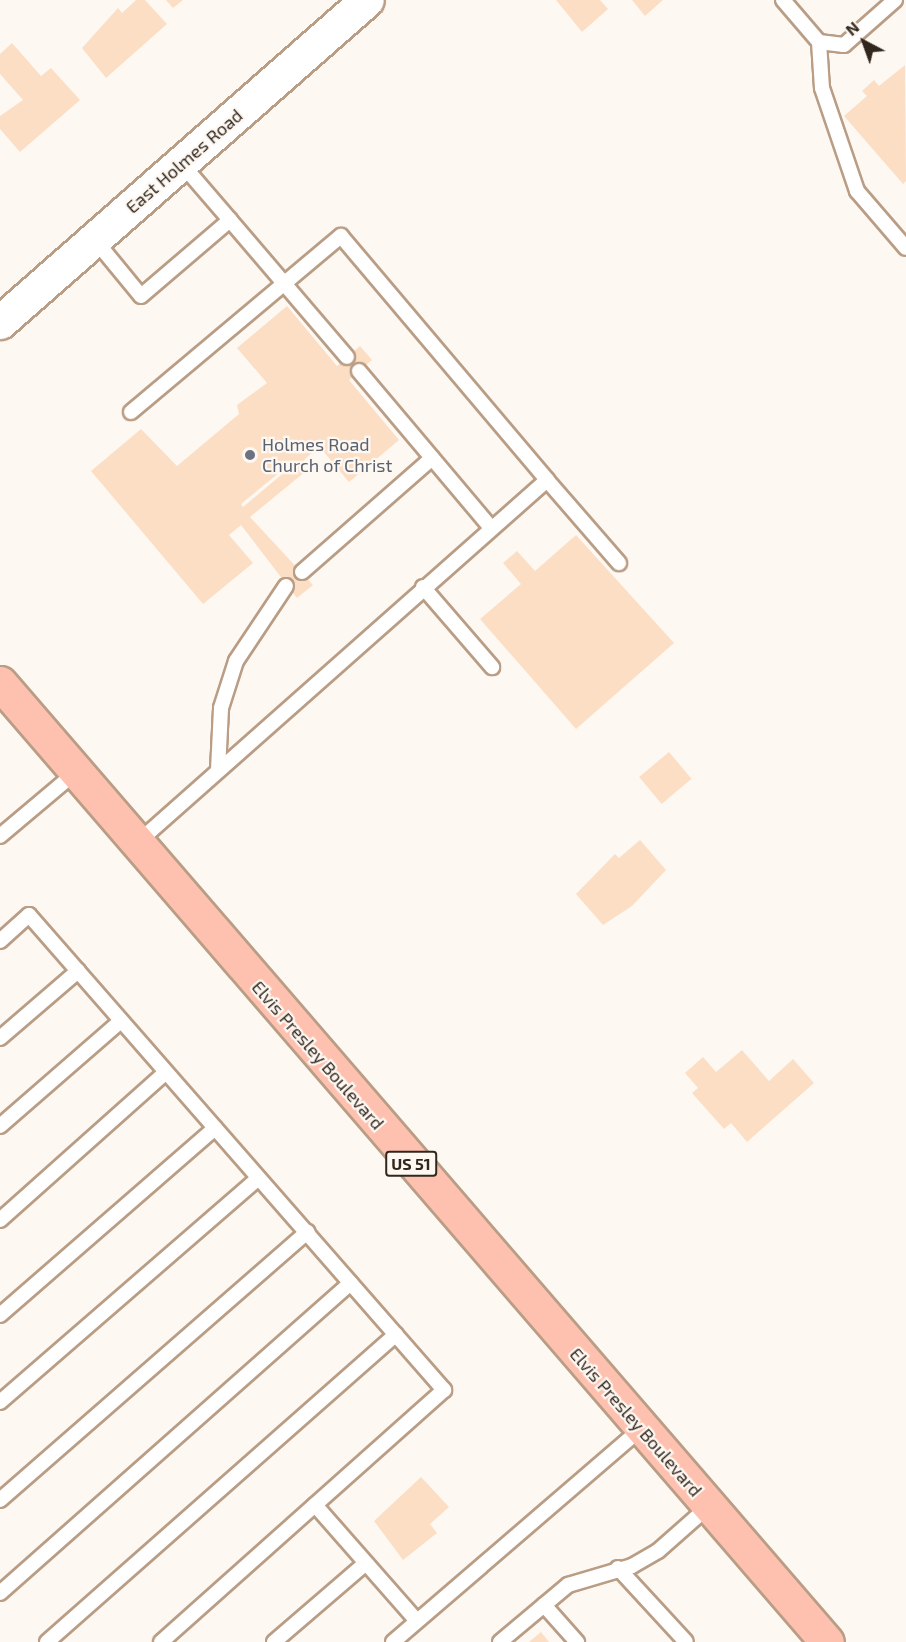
<!DOCTYPE html>
<html>
<head>
<meta charset="utf-8">
<style>
  body { margin:0 }
  #map { position:relative; width:906px; height:1642px; overflow:hidden; background:#fef8f3; font-family:"Exo 2",sans-serif }
  div>[style] { position:absolute }
  .building>* { inset:0; background:#fcdec4; transform-origin:0 0 }
  .roads { filter:drop-shadow(2px 0 #b99d85) drop-shadow(-2px 0 #b99d85) drop-shadow(0 2px #b99d85) drop-shadow(0 -2px #b99d85) }
  .service>* { height:14px; margin:-7px; padding:0 7px; transform-origin:7px; border-radius:7px; background:#fff }
  .secondary>* { height:33px; margin:-16.5px; padding:0 16.5px; transform-origin:16.5px; border-radius:16.5px; background:#fff }
  .primary>* { height:33px; margin:-16.5px; padding:0 16.5px; transform-origin:16.5px; border-radius:16.5px; background:#fec1b0 }
  .dots>* { width:16px; height:16px; translate:-50% -50%; box-sizing:border-box; border:3px solid #fef8f3; border-radius:50% }
  span { translate:-50% -50%; white-space:nowrap; text-align:center; line-height:1.15; -webkit-text-stroke:4.5px #fef8f3; paint-order:stroke }
  .shield-label span { padding:2px 4px; background:#fef8f3; border:2px solid; border-radius:4px; -webkit-text-stroke-width:0 }
  .shield-label { font-size:16px; color:#32271d; font-weight:700 }
  .street-label { font-size:18px; color:#32271d }
  .worship-label { font-size:18px; color:#5b616d }
  .left { translate:0 -50%; text-align:left }
  .north { position:absolute; left:834px; top:12px; width:60px; height:60px; -webkit-text-stroke:4px #fef8f3; paint-order:stroke; rotate:319deg; font-size:16px; font-weight:700; line-height:24px; text-align:center; color:#32271d }
  .north::after { content:''; display:block; margin:auto; width:21px; height:27px; background:#32271d; clip-path:polygon(50% 0,100% 100%,50% 72%,0 100%) }
</style>
</head>
<body>
<div id="map">
  <div class="building">
    <i style="clip-path:polygon(136px 0,145px 0,167px 24px,106px 78px,82px 48px,118px 8px,122px 13px)"></i>
    <i style="clip-path:polygon(166px 0,183px 0,173px 8px)"></i>
    <i style="clip-path:polygon(556px 0,600px 0,608px 9px,582px 32px)"></i>
    <i style="clip-path:polygon(632px 0,663px 0,645px 16px)"></i>
    <i style="clip-path:polygon(12px 43px,41px 76px,51px 68px,80px 100px,20px 152px,0 129px,0 116px,23px 100px,0 74px,0 54px)"></i>
    <i style="clip-path:polygon(905px 65px,906px 181px,903px 184px,844px 116px,867px 96px,862px 91px,874px 80px,879px 86px)"></i>
    <i style="clip-path:polygon(evenodd,287px 306px,337px 366px,360px 346px,372px 360px,349px 380px,399px 440px,349px 482px,319px 446px,300px 464px,306px 471px,250px 517px,313px 585px,297px 598px,241px 525px,229px 535px,253px 563px,203px 604px,91px 471px,141px 429px,177px 466px,239px 414px,237px 405px,267px 383px,237px 348px,287px 306px,285px 468px,287px 470px,243px 507px,241px 504px,285px 468px)"></i>
    <i style="clip-path:polygon(576px 535px,674px 643px,576px 729px,480px 619px,521px 584px,503px 563px,517px 551px,535px 571px)"></i>
    <i style="left:669px;top:752px;width:35px;height:39px;rotate:50deg"></i>
    <i style="clip-path:polygon(640px 840px,666px 870px,632px 906px,603px 925px,576px 894px,615px 854px,619px 858px)"></i>
    <i style="clip-path:polygon(742px 1050px,769px 1081px,793px 1059px,814px 1083px,747px 1142px,731px 1123px,724px 1129px,692px 1093px,698px 1088px,685px 1073px,703px 1057px,716px 1072px)"></i>
    <i style="clip-path:polygon(421px 1477px,449px 1507px,430px 1524px,437px 1533px,403px 1560px,374px 1521px)"></i>
    <i style="clip-path:polygon(541px 1632px,549px 1642px,529px 1642px)"></i>
  </div>
  <div class="roads">
    <div class="service">
      <i style="left:783px;top:0;width:55px;rotate:49.4deg"></i>
      <i style="left:819px;top:42px;width:25px;rotate:7deg"></i>
      <i style="left:844px;top:45px;width:68px;rotate:-41.4deg"></i>
      <i style="left:819px;top:42px;width:46px;rotate:86.3deg"></i>
      <i style="left:822px;top:88px;width:109px;rotate:71.2deg"></i>
      <i style="left:857px;top:191px;width:75px;rotate:49.3deg"></i>
      <i style="left:230px;top:220px;width:180px;rotate:49.5deg"></i>
      <i style="left:95px;top:240px;width:72px;rotate:50.6deg"></i>
      <i style="left:141px;top:296px;width:117px;rotate:-40.5deg"></i>
      <i style="left:230px;top:220px;width:75px;rotate:-130.7deg"></i>
      <i style="left:359px;top:371px;width:205px;rotate:49.9deg"></i>
      <i style="left:131px;top:412px;width:274px;rotate:-40deg"></i>
      <i style="left:341px;top:236px;width:319px;rotate:49.8deg"></i>
      <i style="left:547px;top:480px;width:548px;rotate:138.48deg"></i>
      <i style="left:547px;top:480px;width:110px;rotate:49.1deg"></i>
      <i style="left:302px;top:572px;width:173px;rotate:-41.2deg"></i>
      <i style="left:423px;top:587px;width:106px;rotate:49.2deg"></i>
      <i style="left:218px;top:770px;width:62px;rotate:-87.2deg"></i>
      <i style="left:221px;top:708px;width:49px;rotate:-72.3deg"></i>
      <i style="left:236px;top:661px;width:90px;rotate:-56.3deg"></i>
      <i style="left:0;top:836px;width:99px;rotate:-40.1deg"></i>
      <i style="left:0;top:941px;width:39px;rotate:-42deg"></i>
      <i style="left:29px;top:915px;width:631px;rotate:48.86deg"></i>
      <i style="left:444px;top:1390px;width:379px;rotate:138.3deg"></i>
      <i style="left:0;top:1038px;width:103px;rotate:-40.7deg"></i>
      <i style="left:0;top:1126px;width:160px;rotate:-41deg"></i>
      <i style="left:0;top:1220px;width:222px;rotate:-41.7deg"></i>
      <i style="left:0;top:1315px;width:285px;rotate:-41deg"></i>
      <i style="left:0;top:1402px;width:342px;rotate:-40.9deg"></i>
      <i style="left:0;top:1500px;width:408px;rotate:-41.1deg"></i>
      <i style="left:315px;top:1505px;width:154px;rotate:48.7deg"></i>
      <i style="left:618px;top:1568px;width:100px;rotate:47.4deg"></i>
      <i style="left:0;top:1593px;width:468px;rotate:-41.5deg"></i>
      <i style="left:544px;top:1605px;width:50px;rotate:48.3deg"></i>
      <i style="left:47px;top:1642px;width:465px;rotate:-41.4deg"></i>
      <i style="left:274px;top:1642px;width:121px;rotate:-40.7deg"></i>
      <i style="left:393px;top:1642px;width:327px;rotate:-40.7deg"></i>
      <i style="left:500px;top:1642px;width:89px;rotate:-40deg"></i>
      <i style="left:568px;top:1585px;width:67px;rotate:-16.5deg"></i>
      <i style="left:632px;top:1566px;width:30px;rotate:-30deg"></i>
      <i style="left:658px;top:1551px;width:68px;rotate:-41.4deg"></i>
    </div>
    <div class="secondary">
      <i style="left:0;top:322px;width:488px;rotate:-41.3deg"></i>
    </div>
    <div class="primary">
      <i style="left:0;top:683px;width:1266px;rotate:49.23deg"></i>
    </div>
  </div>
  <div class="dots">
    <i style="left:250px;top:455px;background:#6b7280"></i>
  </div>
  <div class="shield-label">
    <span style="left:411px;top:1164px">US 51</span>
  </div>
  <div class="street-label">
    <span style="left:184px;top:161px;rotate:-41deg">East Holmes Road</span>
    <span style="left:318px;top:1055px;rotate:49deg">Elvis Presley Boulevard</span>
    <span style="left:636px;top:1422px;rotate:49deg">Elvis Presley Boulevard</span>
  </div>
  <div class="worship-label">
    <span class="left" style="left:262px;top:455px">Holmes Road<br>Church of Christ</span>
  </div>
  <div class="north">N</div>
</div>
</body>
</html>
